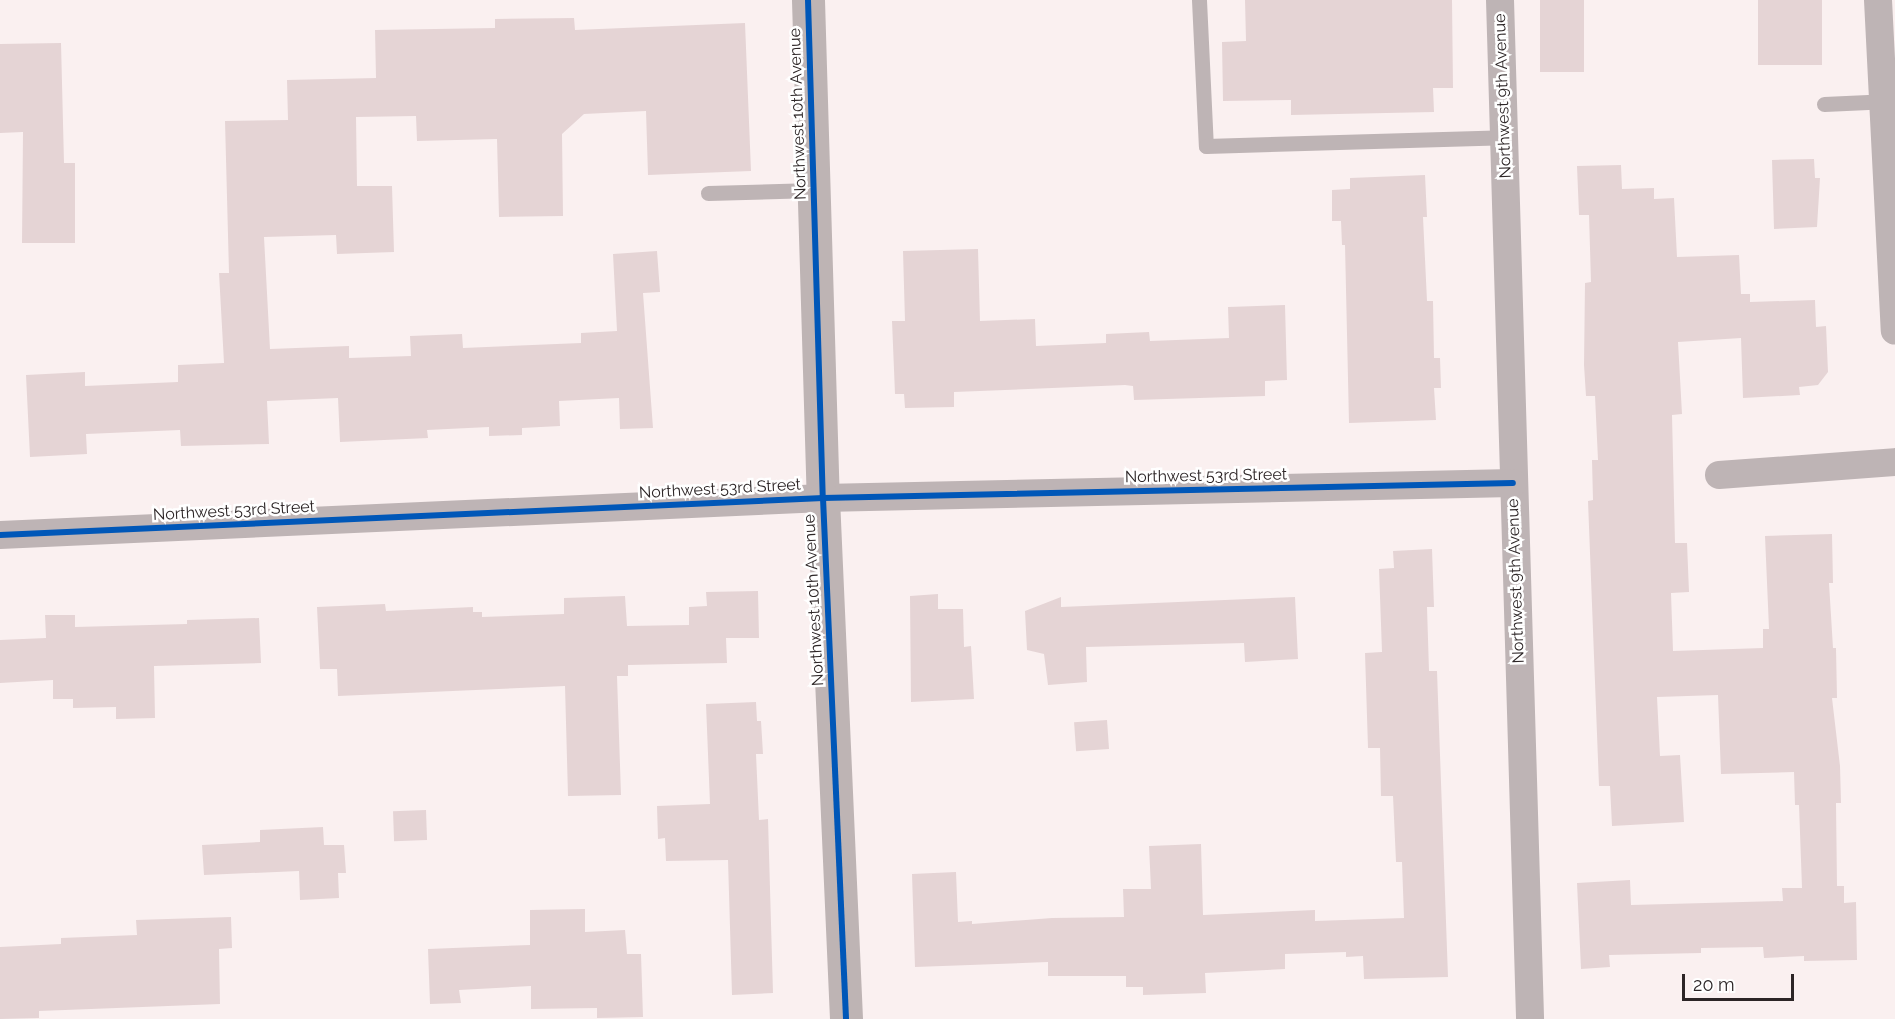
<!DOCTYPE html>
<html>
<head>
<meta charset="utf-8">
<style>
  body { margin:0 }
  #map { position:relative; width:1895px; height:1019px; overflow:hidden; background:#faf0f0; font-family:Raleway,sans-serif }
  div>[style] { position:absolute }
  .building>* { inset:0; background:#e5d4d5; transform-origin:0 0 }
  .lane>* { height:15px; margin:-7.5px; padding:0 7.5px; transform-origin:7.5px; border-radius:7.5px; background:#beb4b5 }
  .street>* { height:28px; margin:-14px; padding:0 14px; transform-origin:14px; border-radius:14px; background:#beb4b5 }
  .secondary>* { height:33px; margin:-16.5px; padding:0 16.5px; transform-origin:16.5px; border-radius:16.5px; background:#beb4b4 }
  .cycleway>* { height:6px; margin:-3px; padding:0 3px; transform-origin:3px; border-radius:3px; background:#0057b8 }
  span { translate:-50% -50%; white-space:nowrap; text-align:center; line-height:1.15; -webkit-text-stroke:5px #fff; paint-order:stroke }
  .street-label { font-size:16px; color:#2c2526 }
  .scale { position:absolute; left:1682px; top:974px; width:112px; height:27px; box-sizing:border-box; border:3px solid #2c2526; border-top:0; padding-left:8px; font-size:18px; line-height:21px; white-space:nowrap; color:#2c2526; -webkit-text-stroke:4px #fff; paint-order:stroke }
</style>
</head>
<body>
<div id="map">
  <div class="building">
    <i style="clip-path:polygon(1245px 0,1452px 0,1453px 88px,1433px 88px,1434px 112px,1291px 115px,1291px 100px,1223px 101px,1222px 42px,1246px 41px)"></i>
    <i style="left:1540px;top:0;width:44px;height:72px"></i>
    <i style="left:1758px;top:0;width:64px;height:65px"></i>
    <i style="clip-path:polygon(574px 18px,575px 30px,745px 23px,751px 171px,648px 175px,646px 111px,584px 114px,562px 134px,563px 216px,499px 217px,497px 139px,417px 141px,416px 116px,356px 117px,357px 186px,392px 186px,394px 252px,337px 254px,336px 235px,264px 237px,270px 349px,349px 346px,349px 358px,411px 356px,410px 336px,462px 334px,463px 348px,581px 343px,581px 333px,617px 331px,613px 254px,657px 251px,660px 292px,643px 293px,653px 428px,620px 429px,619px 398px,559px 401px,560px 426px,522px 428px,522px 435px,489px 436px,489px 427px,427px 430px,428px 438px,340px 442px,338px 398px,267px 401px,269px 444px,181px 446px,180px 430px,86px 434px,87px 454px,30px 457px,26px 375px,85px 372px,85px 386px,178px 382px,178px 365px,224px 363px,219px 273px,229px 273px,225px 121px,288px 120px,287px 80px,376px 78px,375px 30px,495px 28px,495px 19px)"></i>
    <i style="clip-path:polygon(61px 43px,64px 163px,75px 163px,75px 243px,22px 243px,23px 132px,0 133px,0 44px)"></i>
    <i style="clip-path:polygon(1814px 159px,1815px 178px,1820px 178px,1817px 227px,1774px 229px,1772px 160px)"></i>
    <i style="clip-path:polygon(1621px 165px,1622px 189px,1654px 188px,1654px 199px,1674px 198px,1677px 257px,1739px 255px,1741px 294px,1750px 294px,1750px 302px,1815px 300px,1816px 327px,1826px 326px,1828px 372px,1818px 385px,1799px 387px,1800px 395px,1743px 398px,1741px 338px,1678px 342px,1682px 414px,1672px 415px,1675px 543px,1687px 543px,1689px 592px,1671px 593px,1673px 651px,1763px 648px,1763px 629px,1769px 629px,1765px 536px,1832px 534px,1833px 583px,1829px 583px,1833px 648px,1836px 648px,1837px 698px,1832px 698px,1840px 766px,1841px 803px,1836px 803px,1837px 886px,1844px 886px,1844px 903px,1856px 902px,1857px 960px,1804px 961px,1804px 956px,1764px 958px,1763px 947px,1701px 948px,1701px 953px,1609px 955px,1610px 967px,1581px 969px,1577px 883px,1630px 880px,1631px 905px,1783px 901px,1782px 888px,1802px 888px,1799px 805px,1795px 805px,1794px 772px,1721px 774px,1718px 695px,1657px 697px,1660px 756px,1680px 755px,1684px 822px,1612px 826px,1610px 786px,1599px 786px,1588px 501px,1593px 500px,1592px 460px,1598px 460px,1595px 396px,1586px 396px,1584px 365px,1585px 283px,1591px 282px,1589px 215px,1579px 215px,1577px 166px)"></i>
    <i style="clip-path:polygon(1425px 175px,1427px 217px,1423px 217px,1427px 301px,1433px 301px,1434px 358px,1440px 358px,1441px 388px,1434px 388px,1436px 420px,1349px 423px,1345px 245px,1342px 245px,1341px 221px,1332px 221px,1332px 190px,1350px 189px,1350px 178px)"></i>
    <i style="clip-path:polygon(978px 249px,980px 321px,1035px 319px,1036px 346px,1106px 343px,1106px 334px,1149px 332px,1150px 341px,1229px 338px,1228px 307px,1285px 305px,1287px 380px,1265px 381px,1265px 396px,1134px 400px,1133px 386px,1125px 385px,954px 392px,954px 407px,905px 408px,904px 394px,895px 394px,892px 321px,905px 321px,903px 251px)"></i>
    <i style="clip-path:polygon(1432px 549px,1434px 607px,1427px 607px,1429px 671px,1437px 671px,1448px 977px,1364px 979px,1363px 956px,1346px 957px,1346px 952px,1285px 954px,1285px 969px,1205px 973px,1206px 993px,1143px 995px,1143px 987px,1126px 987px,1126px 976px,1048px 976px,1048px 962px,915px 967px,912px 874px,956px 872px,958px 922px,972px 921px,972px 924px,1052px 918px,1124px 917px,1123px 889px,1151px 889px,1149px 846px,1201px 844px,1203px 915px,1315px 910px,1315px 921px,1404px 918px,1402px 862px,1396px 862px,1393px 796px,1381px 796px,1380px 748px,1368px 748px,1365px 653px,1382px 652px,1379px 569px,1394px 568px,1393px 551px)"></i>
    <i style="clip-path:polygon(758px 591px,759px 638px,726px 638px,727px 663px,628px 665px,628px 676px,617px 676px,621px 795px,568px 796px,565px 686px,338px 696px,337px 669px,320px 669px,317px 607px,385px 604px,386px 611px,473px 607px,473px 612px,482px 612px,482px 617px,564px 614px,564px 598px,625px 596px,627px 626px,689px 625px,689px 607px,707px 606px,706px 592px)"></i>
    <i style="clip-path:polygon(938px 594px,938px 609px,963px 609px,964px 647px,971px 646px,974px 699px,911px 702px,910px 596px)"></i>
    <i style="clip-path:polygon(1061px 597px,1061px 607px,1295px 597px,1298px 659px,1245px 662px,1244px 643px,1086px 647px,1087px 682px,1048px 685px,1044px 654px,1027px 650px,1025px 611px)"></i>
    <i style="clip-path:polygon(45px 615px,75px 615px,75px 627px,187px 624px,187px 620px,259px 618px,261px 663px,154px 666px,155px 718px,116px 719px,116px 707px,73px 708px,73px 699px,53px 699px,53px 680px,0 683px,0 640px,46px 638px)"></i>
    <i style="clip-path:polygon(756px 702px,757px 721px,761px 721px,763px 754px,756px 754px,759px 820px,768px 819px,773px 993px,732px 995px,728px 860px,666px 861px,665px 838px,658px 839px,657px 806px,710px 804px,706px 704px)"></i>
    <i style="left:1107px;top:720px;width:29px;height:33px;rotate:86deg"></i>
    <i style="left:426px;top:810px;width:30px;height:33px;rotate:88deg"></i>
    <i style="clip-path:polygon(323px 827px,324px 845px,344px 845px,346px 873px,338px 873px,339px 898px,300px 900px,299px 871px,204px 875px,202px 845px,260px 842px,260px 830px)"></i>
    <i style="clip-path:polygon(585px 909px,585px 932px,625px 930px,627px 954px,641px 954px,643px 1017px,597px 1018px,597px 1008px,531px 1009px,531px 986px,459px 990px,461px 1003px,430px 1004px,428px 949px,530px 945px,530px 910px)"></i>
    <i style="clip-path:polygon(231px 917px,232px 948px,219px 949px,220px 1004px,39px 1011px,39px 1018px,0 1019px,0 947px,61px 944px,61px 938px,137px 935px,136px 920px)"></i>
  </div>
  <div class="lane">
    <i style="left:1199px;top:0;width:146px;rotate:87.3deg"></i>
    <i style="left:1206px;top:146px;width:298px;rotate:-1.7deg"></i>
    <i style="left:1824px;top:104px;width:66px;rotate:-2.6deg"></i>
    <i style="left:708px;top:193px;width:106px;rotate:-1.6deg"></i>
  </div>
  <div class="street">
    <i style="left:1500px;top:0;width:1019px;rotate:88.31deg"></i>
    <i style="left:1878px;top:0;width:331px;rotate:87.1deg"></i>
    <i style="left:1719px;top:475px;width:176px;rotate:-4.2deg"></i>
    <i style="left:0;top:535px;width:824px;rotate:-2.57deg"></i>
    <i style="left:823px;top:498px;width:690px;rotate:-1.25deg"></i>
  </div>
  <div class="secondary">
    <i style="left:808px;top:0;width:498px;rotate:88.3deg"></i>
    <i style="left:823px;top:498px;width:522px;rotate:87.47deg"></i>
  </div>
  <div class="cycleway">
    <i style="left:808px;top:0;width:498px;rotate:88.3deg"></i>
    <i style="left:823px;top:498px;width:522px;rotate:87.47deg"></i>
    <i style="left:0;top:535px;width:824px;rotate:-2.57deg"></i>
    <i style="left:823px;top:498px;width:690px;rotate:-1.25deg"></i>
  </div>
  <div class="street-label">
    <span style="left:1503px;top:96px;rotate:-92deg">Northwest 9th Avenue</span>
    <span style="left:798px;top:114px;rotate:-92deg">Northwest 10th Avenue</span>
    <span style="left:1206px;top:476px;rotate:-1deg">Northwest 53rd Street</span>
    <span style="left:720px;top:489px;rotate:-3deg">Northwest 53rd Street</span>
    <span style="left:234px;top:511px;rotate:-3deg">Northwest 53rd Street</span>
    <span style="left:1516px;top:581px;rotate:-92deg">Northwest 9th Avenue</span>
    <span style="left:814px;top:600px;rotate:-93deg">Northwest 10th Avenue</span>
  </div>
  <div class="scale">20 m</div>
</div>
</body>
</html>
